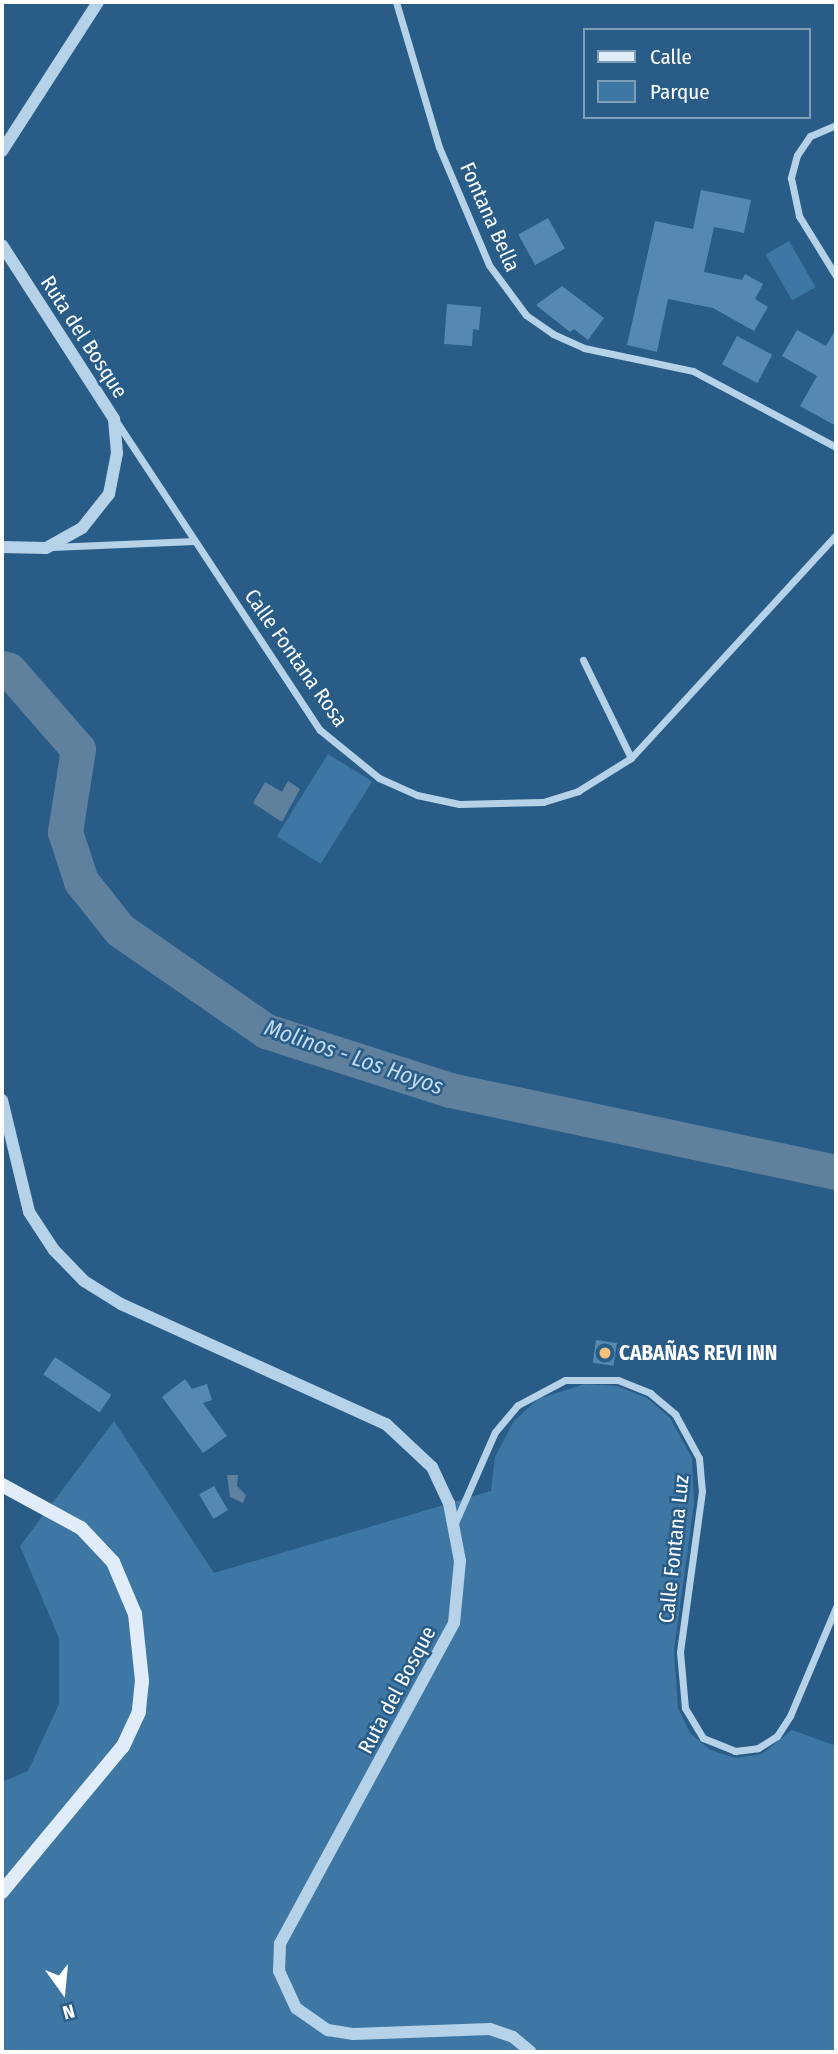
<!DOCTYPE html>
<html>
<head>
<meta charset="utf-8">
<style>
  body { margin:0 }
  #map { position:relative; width:838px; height:2054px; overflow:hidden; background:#295d88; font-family:"Fira Sans Condensed",sans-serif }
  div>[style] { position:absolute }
  .green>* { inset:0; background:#3e77a4; transform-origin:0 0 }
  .water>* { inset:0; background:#5f819e }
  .river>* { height:35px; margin:-17.5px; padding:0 17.5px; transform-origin:17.5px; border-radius:17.5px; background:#5f819e }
  .building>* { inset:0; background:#5688b1; transform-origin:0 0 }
  .minor>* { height:7px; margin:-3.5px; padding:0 3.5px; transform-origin:3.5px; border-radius:3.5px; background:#b6d2e8 }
  .tertiary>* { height:12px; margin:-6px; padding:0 6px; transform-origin:6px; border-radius:6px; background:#b6d2e8 }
  .secondary>* { height:14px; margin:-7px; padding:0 7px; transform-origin:7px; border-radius:7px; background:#e0edf8 }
  .dots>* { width:19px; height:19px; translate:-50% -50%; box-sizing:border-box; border:4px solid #295d88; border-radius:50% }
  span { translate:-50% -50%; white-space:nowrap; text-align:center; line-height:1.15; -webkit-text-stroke:5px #295d88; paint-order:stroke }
  .street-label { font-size:21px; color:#fff }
  .poi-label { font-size:21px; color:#fff; font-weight:700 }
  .left { translate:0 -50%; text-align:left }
  .water-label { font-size:23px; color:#c2dcef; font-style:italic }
  .frame { position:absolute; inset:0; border:4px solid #fff; pointer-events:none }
  .legend { position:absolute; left:583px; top:28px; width:228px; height:91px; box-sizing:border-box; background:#295d88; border:2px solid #7f9eb8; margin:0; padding:9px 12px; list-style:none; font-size:21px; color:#fff }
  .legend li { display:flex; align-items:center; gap:14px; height:35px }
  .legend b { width:35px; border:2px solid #7f9eb8 }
  .north { position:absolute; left:28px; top:1956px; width:70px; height:70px; -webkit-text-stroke:5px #295d88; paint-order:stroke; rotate:165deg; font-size:19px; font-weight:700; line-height:28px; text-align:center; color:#fff }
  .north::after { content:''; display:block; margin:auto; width:24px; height:32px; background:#fff; clip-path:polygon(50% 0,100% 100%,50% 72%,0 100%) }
</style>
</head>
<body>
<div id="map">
  <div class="green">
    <i style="left:789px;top:241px;width:53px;height:27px;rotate:60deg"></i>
    <i style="left:328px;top:754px;width:52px;height:97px;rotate:32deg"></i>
    <i style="clip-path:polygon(585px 1384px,617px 1386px,647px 1398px,670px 1418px,692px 1458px,694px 1504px,674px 1650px,678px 1708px,690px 1733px,710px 1750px,736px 1758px,762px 1754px,792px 1730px,836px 1746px,836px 2052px,2px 2052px,2px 1782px,28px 1771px,59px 1704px,59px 1638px,20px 1546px,114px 1421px,214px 1573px,491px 1491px,495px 1457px,514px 1421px,538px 1399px)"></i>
  </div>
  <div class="water">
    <i style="clip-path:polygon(288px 781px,300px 789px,282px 822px,253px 803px,265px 782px,282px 792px)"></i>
    <i style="clip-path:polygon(227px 1475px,238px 1475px,237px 1486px,246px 1495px,243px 1503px,230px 1497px)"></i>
  </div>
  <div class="river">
    <i style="left:2px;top:668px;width:7px;rotate:16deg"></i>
    <i style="left:9px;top:670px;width:105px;rotate:48.9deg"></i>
    <i style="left:78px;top:749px;width:84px;rotate:98.9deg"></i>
    <i style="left:65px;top:832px;width:52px;rotate:71.9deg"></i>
    <i style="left:81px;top:881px;width:63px;rotate:51.5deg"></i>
    <i style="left:120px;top:930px;width:178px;rotate:34.7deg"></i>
    <i style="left:266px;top:1031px;width:193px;rotate:17.8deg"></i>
    <i style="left:450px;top:1090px;width:395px;rotate:12deg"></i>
  </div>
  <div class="building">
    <i style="clip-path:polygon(701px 190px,751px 200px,744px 233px,714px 227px,704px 272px,742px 280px,745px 274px,763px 284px,755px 299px,768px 307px,754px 331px,713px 308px,668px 299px,657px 352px,627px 345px,655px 221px,693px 229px)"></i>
    <i style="left:548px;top:218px;width:35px;height:34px;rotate:61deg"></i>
    <i style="clip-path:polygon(562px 286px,604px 318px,588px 340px,574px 329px,570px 332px,536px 305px)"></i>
    <i style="clip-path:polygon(447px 304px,481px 307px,479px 330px,473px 329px,472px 346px,444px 344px)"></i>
    <i style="clip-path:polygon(836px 329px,836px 426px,800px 406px,817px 376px,782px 356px,797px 330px,826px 346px)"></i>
    <i style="left:737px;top:336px;width:40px;height:32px;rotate:28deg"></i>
    <i style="left:596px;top:1340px;width:21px;height:23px;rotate:8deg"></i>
    <i style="left:55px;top:1357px;width:68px;height:21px;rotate:34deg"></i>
    <i style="clip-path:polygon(185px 1379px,192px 1389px,207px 1384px,212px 1400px,203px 1403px,227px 1436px,203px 1453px,162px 1397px)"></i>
    <i style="left:214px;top:1486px;width:28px;height:17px;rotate:60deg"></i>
  </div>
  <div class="minor">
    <i style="left:396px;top:2px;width:151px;rotate:73.5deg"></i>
    <i style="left:439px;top:147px;width:128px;rotate:67deg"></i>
    <i style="left:489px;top:265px;width:62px;rotate:53.5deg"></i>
    <i style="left:526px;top:315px;width:33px;rotate:35deg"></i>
    <i style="left:553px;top:334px;width:34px;rotate:24deg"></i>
    <i style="left:584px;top:348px;width:111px;rotate:11.9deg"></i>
    <i style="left:693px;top:371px;width:162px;rotate:28deg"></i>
    <i style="left:836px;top:125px;width:28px;rotate:157deg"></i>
    <i style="left:810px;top:136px;width:23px;rotate:124deg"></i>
    <i style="left:797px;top:155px;width:24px;rotate:105deg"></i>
    <i style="left:791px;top:178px;width:39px;rotate:78deg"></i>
    <i style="left:799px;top:216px;width:70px;rotate:58.3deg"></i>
    <i style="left:116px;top:421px;width:370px;rotate:56.6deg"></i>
    <i style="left:320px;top:730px;width:76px;rotate:39.1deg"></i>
    <i style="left:379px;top:778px;width:42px;rotate:24.1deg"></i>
    <i style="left:417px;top:795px;width:43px;rotate:12.1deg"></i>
    <i style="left:459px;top:804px;width:84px;rotate:-1.4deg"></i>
    <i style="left:543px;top:802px;width:37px;rotate:-17deg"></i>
    <i style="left:578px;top:791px;width:62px;rotate:-31.9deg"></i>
    <i style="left:631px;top:758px;width:303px;rotate:-47.4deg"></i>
    <i style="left:52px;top:547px;width:142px;rotate:-2.4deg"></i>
    <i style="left:583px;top:660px;width:109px;rotate:63.9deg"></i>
    <i style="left:455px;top:1523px;width:99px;rotate:-66.3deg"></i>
    <i style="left:495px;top:1432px;width:35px;rotate:-50deg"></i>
    <i style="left:518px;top:1405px;width:53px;rotate:-28deg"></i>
    <i style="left:565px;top:1380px;width:53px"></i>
    <i style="left:618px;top:1380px;width:35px;rotate:22deg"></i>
    <i style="left:650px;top:1393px;width:33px;rotate:40deg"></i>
    <i style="left:675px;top:1414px;width:50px;rotate:61.4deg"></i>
    <i style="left:699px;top:1458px;width:33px;rotate:85deg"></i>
    <i style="left:702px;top:1491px;width:162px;rotate:97.8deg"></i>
    <i style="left:680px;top:1652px;width:56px;rotate:84.9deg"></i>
    <i style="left:685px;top:1708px;width:35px;rotate:59deg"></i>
    <i style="left:703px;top:1738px;width:35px;rotate:22deg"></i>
    <i style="left:735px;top:1751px;width:23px;rotate:-7deg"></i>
    <i style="left:758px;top:1748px;width:22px;rotate:-32deg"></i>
    <i style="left:777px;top:1736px;width:24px;rotate:-57deg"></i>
    <i style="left:790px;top:1716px;width:118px;rotate:-67.1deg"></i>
  </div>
  <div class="tertiary">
    <i style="left:2px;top:151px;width:177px;rotate:-57.2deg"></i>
    <i style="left:2px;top:245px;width:207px;rotate:57.2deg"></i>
    <i style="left:114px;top:419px;width:34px;rotate:85deg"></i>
    <i style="left:117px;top:453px;width:42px;rotate:101deg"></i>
    <i style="left:109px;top:494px;width:43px;rotate:128.5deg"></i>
    <i style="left:82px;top:528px;width:41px;rotate:150.9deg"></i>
    <i style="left:46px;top:548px;width:44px;rotate:-178.7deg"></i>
    <i style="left:2px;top:1100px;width:115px;rotate:76.4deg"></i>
    <i style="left:29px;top:1212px;width:45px;rotate:56.7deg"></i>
    <i style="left:54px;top:1250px;width:43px;rotate:45.9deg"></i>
    <i style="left:84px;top:1281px;width:44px;rotate:31.9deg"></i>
    <i style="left:121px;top:1304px;width:291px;rotate:24.4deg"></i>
    <i style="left:386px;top:1424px;width:63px;rotate:43.1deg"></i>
    <i style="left:432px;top:1467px;width:40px;rotate:65deg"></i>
    <i style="left:449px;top:1503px;width:59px;rotate:79.3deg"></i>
    <i style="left:460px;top:1561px;width:62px;rotate:95.5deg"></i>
    <i style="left:454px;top:1623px;width:365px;rotate:118.5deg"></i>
    <i style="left:280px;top:1944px;width:27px;rotate:92deg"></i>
    <i style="left:279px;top:1971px;width:41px;rotate:65.3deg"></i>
    <i style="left:296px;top:2008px;width:39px;rotate:35deg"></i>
    <i style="left:328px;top:2030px;width:26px;rotate:9deg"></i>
    <i style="left:354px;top:2034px;width:136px;rotate:-2.1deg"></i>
    <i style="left:490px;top:2029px;width:24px;rotate:19deg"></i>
    <i style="left:513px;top:2037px;width:23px;rotate:40deg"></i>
  </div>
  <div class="secondary">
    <i style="left:2px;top:1485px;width:90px;rotate:28.6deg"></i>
    <i style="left:81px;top:1528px;width:47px;rotate:46.7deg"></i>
    <i style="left:113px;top:1562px;width:56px;rotate:67.1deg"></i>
    <i style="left:135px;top:1614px;width:67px;rotate:84deg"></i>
    <i style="left:142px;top:1681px;width:31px;rotate:96deg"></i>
    <i style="left:139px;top:1712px;width:38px;rotate:115deg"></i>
    <i style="left:123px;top:1746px;width:190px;rotate:129.7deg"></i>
  </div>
  <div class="dots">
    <i style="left:605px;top:1353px;background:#efc27d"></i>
  </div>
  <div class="street-label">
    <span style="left:490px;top:217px;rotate:66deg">Fontana Bella</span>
    <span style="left:84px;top:337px;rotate:57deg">Ruta del Bosque</span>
    <span style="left:296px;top:658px;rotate:55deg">Calle Fontana Rosa</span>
    <span style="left:674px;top:1549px;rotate:-84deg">Calle Fontana Luz</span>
    <span style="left:397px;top:1690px;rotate:-62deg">Ruta del Bosque</span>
  </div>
  <div class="poi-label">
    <span class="left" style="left:619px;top:1353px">CABAÑAS REVI INN</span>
  </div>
  <div class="water-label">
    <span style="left:354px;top:1057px;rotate:19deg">Molinos - Los Hoyos</span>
  </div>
  <div class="frame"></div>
  <ul class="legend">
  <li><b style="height:9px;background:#e0edf8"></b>Calle</li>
  <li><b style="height:19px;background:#3e77a4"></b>Parque</li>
  </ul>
  <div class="north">N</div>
</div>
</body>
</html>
